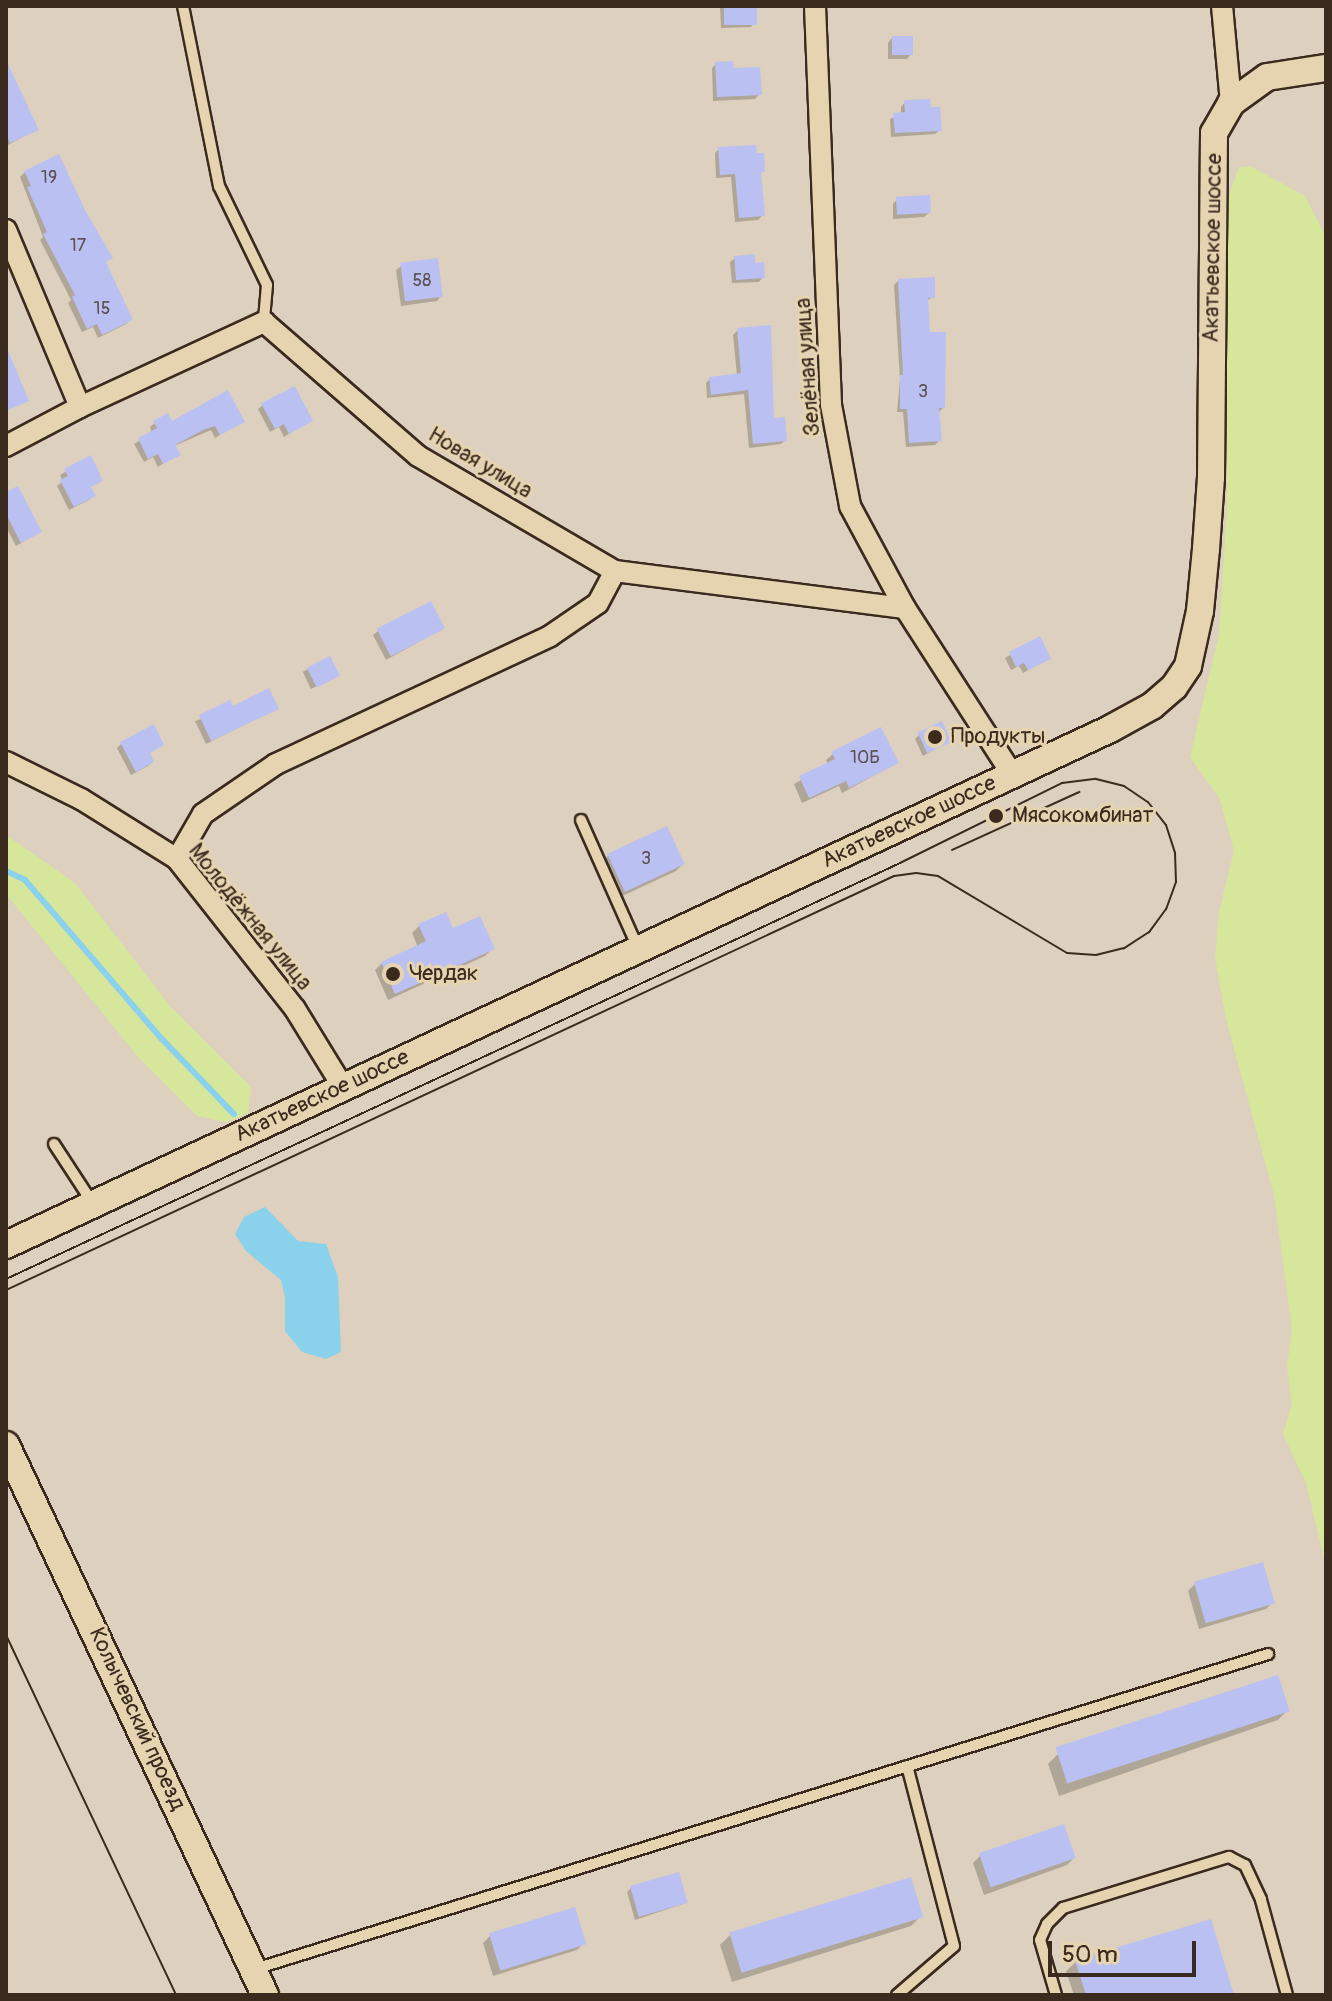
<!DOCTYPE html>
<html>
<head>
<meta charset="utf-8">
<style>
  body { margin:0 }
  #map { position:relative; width:1332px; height:2001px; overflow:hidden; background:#ddd0be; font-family:Pangolin,sans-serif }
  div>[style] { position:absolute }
  .green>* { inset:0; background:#d6e79b }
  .water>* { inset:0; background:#8ad1eb }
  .shadow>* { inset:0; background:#0003; transform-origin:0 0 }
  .stream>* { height:6px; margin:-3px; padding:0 3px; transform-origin:3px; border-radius:3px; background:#8ad1eb }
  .building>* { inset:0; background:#bbc0f2; transform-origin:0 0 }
  .roads { filter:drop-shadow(2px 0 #3b2a1e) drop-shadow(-2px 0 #3b2a1e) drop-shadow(0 2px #3b2a1e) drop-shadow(0 -2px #3b2a1e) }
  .service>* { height:10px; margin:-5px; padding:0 5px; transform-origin:5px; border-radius:5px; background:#e6d4b1 }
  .minor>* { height:20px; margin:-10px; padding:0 10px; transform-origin:10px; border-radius:10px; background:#e6d4b1 }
  .secondary>* { height:26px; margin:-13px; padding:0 13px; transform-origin:13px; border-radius:13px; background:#e6d4b1 }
  .tram>* { height:2px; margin:-1px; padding:0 1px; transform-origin:1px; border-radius:1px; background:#3b2a1e }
  .dots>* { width:22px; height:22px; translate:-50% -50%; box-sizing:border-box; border:4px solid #e6d4b1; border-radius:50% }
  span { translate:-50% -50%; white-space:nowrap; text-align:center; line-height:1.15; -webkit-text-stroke:6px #e6d4b1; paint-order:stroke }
  .number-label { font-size:18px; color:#5b5053 }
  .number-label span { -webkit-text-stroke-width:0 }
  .street-label { font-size:22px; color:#3b2a1e }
  .poi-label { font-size:22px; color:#3b2a1e }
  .left { translate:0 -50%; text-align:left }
  .frame { position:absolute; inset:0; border:8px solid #3b2a1e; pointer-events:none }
  .scale { position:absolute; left:1048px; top:1941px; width:148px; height:36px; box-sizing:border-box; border:4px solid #3b2a1e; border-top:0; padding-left:10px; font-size:24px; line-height:28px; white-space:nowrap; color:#3b2a1e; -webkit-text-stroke:6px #e6d4b1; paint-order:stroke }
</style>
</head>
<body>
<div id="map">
  <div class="green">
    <i style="clip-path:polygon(1239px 167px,1252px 167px,1305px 196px,1326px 237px,1326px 1567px,1306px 1483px,1283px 1434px,1292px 1404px,1287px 1367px,1292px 1329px,1274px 1195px,1226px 1019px,1215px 957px,1219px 912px,1234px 851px,1220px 799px,1190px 757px,1219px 635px,1227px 507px,1224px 209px)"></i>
    <i style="clip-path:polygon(6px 835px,75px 883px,170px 1006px,251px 1087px,248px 1113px,227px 1122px,197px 1116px,139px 1058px,6px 894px)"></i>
  </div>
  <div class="water">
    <i style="clip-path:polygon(265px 1207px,298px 1241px,326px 1244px,338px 1277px,341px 1352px,326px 1359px,302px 1352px,285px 1331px,285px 1298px,281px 1280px,246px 1251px,235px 1234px,244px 1217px)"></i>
  </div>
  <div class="shadow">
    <i style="clip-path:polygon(720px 6px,755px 6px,755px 22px,751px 27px,721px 28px)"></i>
    <i style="clip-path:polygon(892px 38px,911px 54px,907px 59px,888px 59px,888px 43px)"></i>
    <i style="clip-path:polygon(716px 64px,732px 70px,760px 94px,755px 99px,713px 101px,712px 68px)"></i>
    <i style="clip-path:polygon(6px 90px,36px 130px,6px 146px)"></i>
    <i style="clip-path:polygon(905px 102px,940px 130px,935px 134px,891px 137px,890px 119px,901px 114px,901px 107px)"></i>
    <i style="clip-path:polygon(719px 149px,763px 171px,759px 175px,763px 215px,758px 220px,735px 222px,731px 177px,716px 178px,715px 153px)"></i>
    <i style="clip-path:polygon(25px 172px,84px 212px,111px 258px,104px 263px,131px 320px,126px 324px,98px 338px,93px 327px,82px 332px,68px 303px,71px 300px,40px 240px,43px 237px,20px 177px)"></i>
    <i style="clip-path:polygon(897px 199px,929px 213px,924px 217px,893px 219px,893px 204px)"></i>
    <i style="clip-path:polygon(735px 258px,753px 265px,763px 277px,759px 282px,732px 283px,730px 262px)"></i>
    <i style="clip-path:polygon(401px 266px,441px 296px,437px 301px,401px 306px,396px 270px)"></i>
    <i style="clip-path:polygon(899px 280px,933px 297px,926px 301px,928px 334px,943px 408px,938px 413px,940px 440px,935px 445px,906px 447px,903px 412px,897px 412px,900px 379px,894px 285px)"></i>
    <i style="clip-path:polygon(738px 330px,772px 420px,785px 440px,781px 444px,749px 448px,744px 394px,707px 398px,706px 383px,710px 379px,737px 376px,733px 335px)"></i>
    <i style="clip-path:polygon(263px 405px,311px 420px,284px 437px,279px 427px,270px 432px,258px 409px)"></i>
    <i style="clip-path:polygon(242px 421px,215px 438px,211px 430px,174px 446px,178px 454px,158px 467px,153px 457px,144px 462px,134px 444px,152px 433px,150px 427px,155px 423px)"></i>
    <i style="clip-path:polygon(90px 458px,101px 480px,89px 488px,93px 496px,89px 500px,69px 510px,57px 486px,63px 481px,60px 475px)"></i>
    <i style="clip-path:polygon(6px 494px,40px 532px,16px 546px,6px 527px)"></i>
    <i style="clip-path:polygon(442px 629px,386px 660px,373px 635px,378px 631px)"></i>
    <i style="clip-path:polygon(1039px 639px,1049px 658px,1023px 673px,1019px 666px,1011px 670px,1005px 658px)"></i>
    <i style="left:330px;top:659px;width:19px;height:30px;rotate:65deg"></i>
    <i style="clip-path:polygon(277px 708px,206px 744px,195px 721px,233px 709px)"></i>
    <i style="clip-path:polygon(919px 735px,949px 741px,923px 756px,915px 739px)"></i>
    <i style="clip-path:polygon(122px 743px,162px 745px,148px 754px,152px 762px,148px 766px,131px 775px,117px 748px)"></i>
    <i style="clip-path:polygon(833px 754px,897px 763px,842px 793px,839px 786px,802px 803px,794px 784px,828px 765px,826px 760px)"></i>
    <i style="clip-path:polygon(608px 856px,683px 864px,676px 871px,618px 898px,601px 863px)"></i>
    <i style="clip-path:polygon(419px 926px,452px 931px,492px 949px,485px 956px,388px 1000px,375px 970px,382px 963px,418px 947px,412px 933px)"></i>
    <i style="clip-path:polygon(1195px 1584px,1273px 1602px,1266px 1609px,1199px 1629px,1188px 1591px)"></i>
    <i style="clip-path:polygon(1288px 1710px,1278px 1720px,1059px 1796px,1048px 1764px,1058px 1754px)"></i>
    <i style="clip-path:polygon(980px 1856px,1074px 1858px,1067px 1865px,984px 1895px,973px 1863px)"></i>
    <i style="clip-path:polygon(631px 1888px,686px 1903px,635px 1920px,627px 1892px)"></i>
    <i style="clip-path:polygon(921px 1916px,911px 1926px,732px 1982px,720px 1945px,730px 1935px)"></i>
    <i style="clip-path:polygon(490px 1936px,584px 1943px,577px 1950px,493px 1976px,483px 1943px)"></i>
    <i style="clip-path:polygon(1076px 1962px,1232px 1995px,1074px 1995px,1066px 1971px)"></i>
  </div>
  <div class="stream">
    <i style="left:6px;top:871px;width:21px;rotate:25deg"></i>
    <i style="left:25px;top:880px;width:210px;rotate:49.3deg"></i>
    <i style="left:162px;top:1039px;width:104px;rotate:46.2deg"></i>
  </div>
  <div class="building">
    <i style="left:724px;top:6px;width:33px;height:19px"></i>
    <i style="left:892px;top:36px;width:21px;height:19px"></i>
    <i style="clip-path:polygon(6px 60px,39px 130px,10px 143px,6px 134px)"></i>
    <i style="clip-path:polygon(733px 61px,734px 68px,760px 67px,762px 95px,717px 97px,715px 62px)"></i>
    <i style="clip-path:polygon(930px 99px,931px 107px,940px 107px,942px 131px,895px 133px,893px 113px,905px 112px,904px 100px)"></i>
    <i style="clip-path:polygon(756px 145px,757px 153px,764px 153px,765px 172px,761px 172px,765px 216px,739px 218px,735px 174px,720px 175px,718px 147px)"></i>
    <i style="clip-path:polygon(59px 154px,86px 212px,113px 258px,106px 262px,133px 320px,102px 335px,97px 324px,87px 329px,72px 297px,75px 295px,43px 234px,47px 232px,27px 187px,31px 186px,24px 171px)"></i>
    <i style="left:930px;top:195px;width:18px;height:34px;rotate:87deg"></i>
    <i style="clip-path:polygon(755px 254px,755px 263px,764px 262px,765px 278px,736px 280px,734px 256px)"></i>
    <i style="left:438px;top:258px;width:39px;height:38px;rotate:83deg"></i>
    <i style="clip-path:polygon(935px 277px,935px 298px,928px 298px,930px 332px,946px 332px,945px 408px,939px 408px,942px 441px,909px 443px,907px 409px,900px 409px,900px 375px,903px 375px,898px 279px)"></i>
    <i style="clip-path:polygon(771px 325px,774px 418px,785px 417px,787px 441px,753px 444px,748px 390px,711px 395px,709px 377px,741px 373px,737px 328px)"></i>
    <i style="clip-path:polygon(6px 346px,29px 401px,6px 411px)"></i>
    <i style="clip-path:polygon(295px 386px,313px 421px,289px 434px,284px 424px,275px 429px,261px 403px)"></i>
    <i style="clip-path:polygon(228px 390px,245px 422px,220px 435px,215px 426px,205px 429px,175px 445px,181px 455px,163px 464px,158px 454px,148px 459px,138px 438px,157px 428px,153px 421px,168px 413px,172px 421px)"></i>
    <i style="clip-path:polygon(91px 455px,103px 481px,91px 487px,96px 496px,74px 507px,60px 480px,68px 476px,64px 469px)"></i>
    <i style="clip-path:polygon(18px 486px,42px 532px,21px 543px,6px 514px,6px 492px)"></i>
    <i style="left:431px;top:601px;width:31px;height:61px;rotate:63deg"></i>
    <i style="clip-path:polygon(1040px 636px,1051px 659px,1028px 670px,1024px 663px,1016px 667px,1009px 652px)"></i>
    <i style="left:330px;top:656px;width:22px;height:26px;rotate:63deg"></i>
    <i style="clip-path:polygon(269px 688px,279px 709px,211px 741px,199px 715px,230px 700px,233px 706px)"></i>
    <i style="left:942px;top:721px;width:23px;height:27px;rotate:65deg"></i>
    <i style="clip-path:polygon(154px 724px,164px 745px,150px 753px,154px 762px,136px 772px,120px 742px)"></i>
    <i style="clip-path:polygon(881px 727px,899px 763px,849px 788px,846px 781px,809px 798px,799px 776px,835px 759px,831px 752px)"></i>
    <i style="left:667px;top:826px;width:42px;height:66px;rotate:65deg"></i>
    <i style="clip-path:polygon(446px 912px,453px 928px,480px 916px,495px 949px,395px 994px,381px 962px,426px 941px,418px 924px)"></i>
    <i style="left:1263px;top:1562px;width:43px;height:72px;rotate:74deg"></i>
    <i style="left:1278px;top:1675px;width:38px;height:234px;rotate:72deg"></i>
    <i style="left:1064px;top:1824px;width:36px;height:90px;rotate:71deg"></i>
    <i style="left:679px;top:1872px;width:32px;height:51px;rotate:74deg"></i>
    <i style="left:911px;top:1877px;width:42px;height:190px;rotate:73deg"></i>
    <i style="left:575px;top:1907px;width:39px;height:90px;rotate:73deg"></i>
    <i style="clip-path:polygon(1211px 1919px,1234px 1995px,1086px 1995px,1075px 1960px)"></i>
  </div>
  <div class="roads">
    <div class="service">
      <i style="left:183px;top:6px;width:184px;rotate:78.7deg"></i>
      <i style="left:219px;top:186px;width:110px;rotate:64.1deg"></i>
      <i style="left:267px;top:285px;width:37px;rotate:95deg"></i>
      <i style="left:581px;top:820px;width:140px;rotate:66deg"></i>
      <i style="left:54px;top:1144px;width:69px;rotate:56.8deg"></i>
      <i style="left:255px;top:1969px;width:1061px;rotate:-17.27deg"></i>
      <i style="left:897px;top:1995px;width:75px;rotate:-40.7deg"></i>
      <i style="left:954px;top:1946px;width:186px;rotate:-104.6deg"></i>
      <i style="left:1056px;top:1995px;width:57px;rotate:-106.2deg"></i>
      <i style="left:1040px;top:1940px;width:17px;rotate:-66deg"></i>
      <i style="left:1047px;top:1924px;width:23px;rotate:-45deg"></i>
      <i style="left:1063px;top:1908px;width:174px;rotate:-17.1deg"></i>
      <i style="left:1229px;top:1857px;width:18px;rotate:27deg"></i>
      <i style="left:1245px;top:1865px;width:38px;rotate:65deg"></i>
      <i style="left:1261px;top:1900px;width:98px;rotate:74.7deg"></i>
    </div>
    <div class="minor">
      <i style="left:815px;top:6px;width:399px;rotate:87.7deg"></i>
      <i style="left:831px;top:405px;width:103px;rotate:79.3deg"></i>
      <i style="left:850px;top:506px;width:116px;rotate:61.7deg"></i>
      <i style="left:905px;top:608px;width:197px;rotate:57.2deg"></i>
      <i style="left:1222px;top:6px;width:97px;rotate:84.7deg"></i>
      <i style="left:6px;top:230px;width:192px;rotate:67.3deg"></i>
      <i style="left:6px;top:446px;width:84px;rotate:-27.8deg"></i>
      <i style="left:80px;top:407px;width:203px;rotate:-24.8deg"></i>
      <i style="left:264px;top:322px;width:204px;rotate:41deg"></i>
      <i style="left:418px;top:456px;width:228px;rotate:30.3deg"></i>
      <i style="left:615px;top:571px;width:292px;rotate:7.3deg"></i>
      <i style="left:6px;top:762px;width:84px;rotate:26.3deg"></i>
      <i style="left:81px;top:799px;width:113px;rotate:32deg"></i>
      <i style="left:177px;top:859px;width:191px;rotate:51.8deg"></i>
      <i style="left:295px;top:1009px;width:92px;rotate:58.4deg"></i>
      <i style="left:177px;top:859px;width:52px;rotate:-60deg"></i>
      <i style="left:203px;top:814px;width:88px;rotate:-34.4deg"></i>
      <i style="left:276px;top:764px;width:302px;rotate:-25deg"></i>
      <i style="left:550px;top:636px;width:58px;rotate:-34.5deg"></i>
      <i style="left:598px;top:603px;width:36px;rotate:-62deg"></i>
    </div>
    <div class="secondary">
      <i style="left:6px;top:1245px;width:1219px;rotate:-25.05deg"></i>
      <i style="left:1110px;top:729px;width:48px;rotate:-28.7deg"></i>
      <i style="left:1152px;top:706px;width:29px;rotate:-41deg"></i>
      <i style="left:1174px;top:687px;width:25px;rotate:-56deg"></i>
      <i style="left:1188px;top:666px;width:56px;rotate:-77.7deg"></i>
      <i style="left:1200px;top:611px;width:62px;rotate:-84.5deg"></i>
      <i style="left:1206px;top:549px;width:72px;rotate:-86deg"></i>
      <i style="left:1211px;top:477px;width:344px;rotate:-89.5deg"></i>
      <i style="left:1214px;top:133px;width:34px;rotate:-60deg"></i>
      <i style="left:1231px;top:103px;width:44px;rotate:-35.8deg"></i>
      <i style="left:1267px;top:77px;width:60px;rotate:-8.7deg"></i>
      <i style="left:6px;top:1445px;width:608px;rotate:64.78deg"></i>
    </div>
  </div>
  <div class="tram">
    <i style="left:952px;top:850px;width:140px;rotate:-24.5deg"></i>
    <i style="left:6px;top:1279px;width:986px;rotate:-24.95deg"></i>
    <i style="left:900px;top:863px;width:181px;rotate:-26.3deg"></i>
    <i style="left:1062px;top:783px;width:34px;rotate:-7deg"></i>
    <i style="left:1096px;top:779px;width:29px;rotate:14deg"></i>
    <i style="left:1124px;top:786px;width:29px;rotate:34deg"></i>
    <i style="left:1148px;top:802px;width:29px;rotate:52deg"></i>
    <i style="left:1166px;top:825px;width:29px;rotate:72deg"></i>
    <i style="left:1175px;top:853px;width:29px;rotate:88deg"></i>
    <i style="left:1176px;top:882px;width:29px;rotate:110deg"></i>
    <i style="left:1166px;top:909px;width:29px;rotate:126deg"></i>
    <i style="left:1149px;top:932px;width:30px;rotate:147deg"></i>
    <i style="left:1124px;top:948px;width:29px;rotate:166deg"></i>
    <i style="left:1096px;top:955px;width:29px;rotate:-176deg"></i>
    <i style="left:1067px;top:953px;width:150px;rotate:-149.2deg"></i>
    <i style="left:938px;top:876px;width:22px;rotate:-172deg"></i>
    <i style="left:916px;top:873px;width:22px;rotate:172deg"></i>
    <i style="left:894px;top:876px;width:980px;rotate:155deg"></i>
    <i style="left:6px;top:1635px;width:398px;rotate:64.7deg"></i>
  </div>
  <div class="dots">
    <i style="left:935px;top:737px;background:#3b2a1e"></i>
    <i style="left:996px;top:816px;background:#3b2a1e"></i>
    <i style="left:393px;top:974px;background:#3b2a1e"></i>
  </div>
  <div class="number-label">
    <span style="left:49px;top:178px">19</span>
    <span style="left:78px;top:246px">17</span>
    <span style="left:422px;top:281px">58</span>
    <span style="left:102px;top:309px">15</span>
    <span style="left:923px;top:392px">3</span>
    <span style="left:865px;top:758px">10Б</span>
    <span style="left:646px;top:859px">3</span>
  </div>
  <div class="street-label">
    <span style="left:1213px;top:248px;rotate:-89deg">Акатьевское шоссе</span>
    <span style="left:808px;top:367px;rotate:-94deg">Зелёная улица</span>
    <span style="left:480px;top:463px;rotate:31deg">Новая улица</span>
    <span style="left:909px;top:822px;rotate:-25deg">Акатьевское шоссе</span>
    <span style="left:250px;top:917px;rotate:51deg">Молодёжная улица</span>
    <span style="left:322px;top:1096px;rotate:-25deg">Акатьевское шоссе</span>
    <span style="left:137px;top:1719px;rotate:65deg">Колычевский проезд</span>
  </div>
  <div class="poi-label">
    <span class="left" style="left:951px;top:737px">Продукты</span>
    <span class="left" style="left:1012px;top:816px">Мясокомбинат</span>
    <span class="left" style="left:409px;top:974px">Чердак</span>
  </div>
  <div class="frame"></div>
  <div class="scale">50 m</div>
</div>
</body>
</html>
